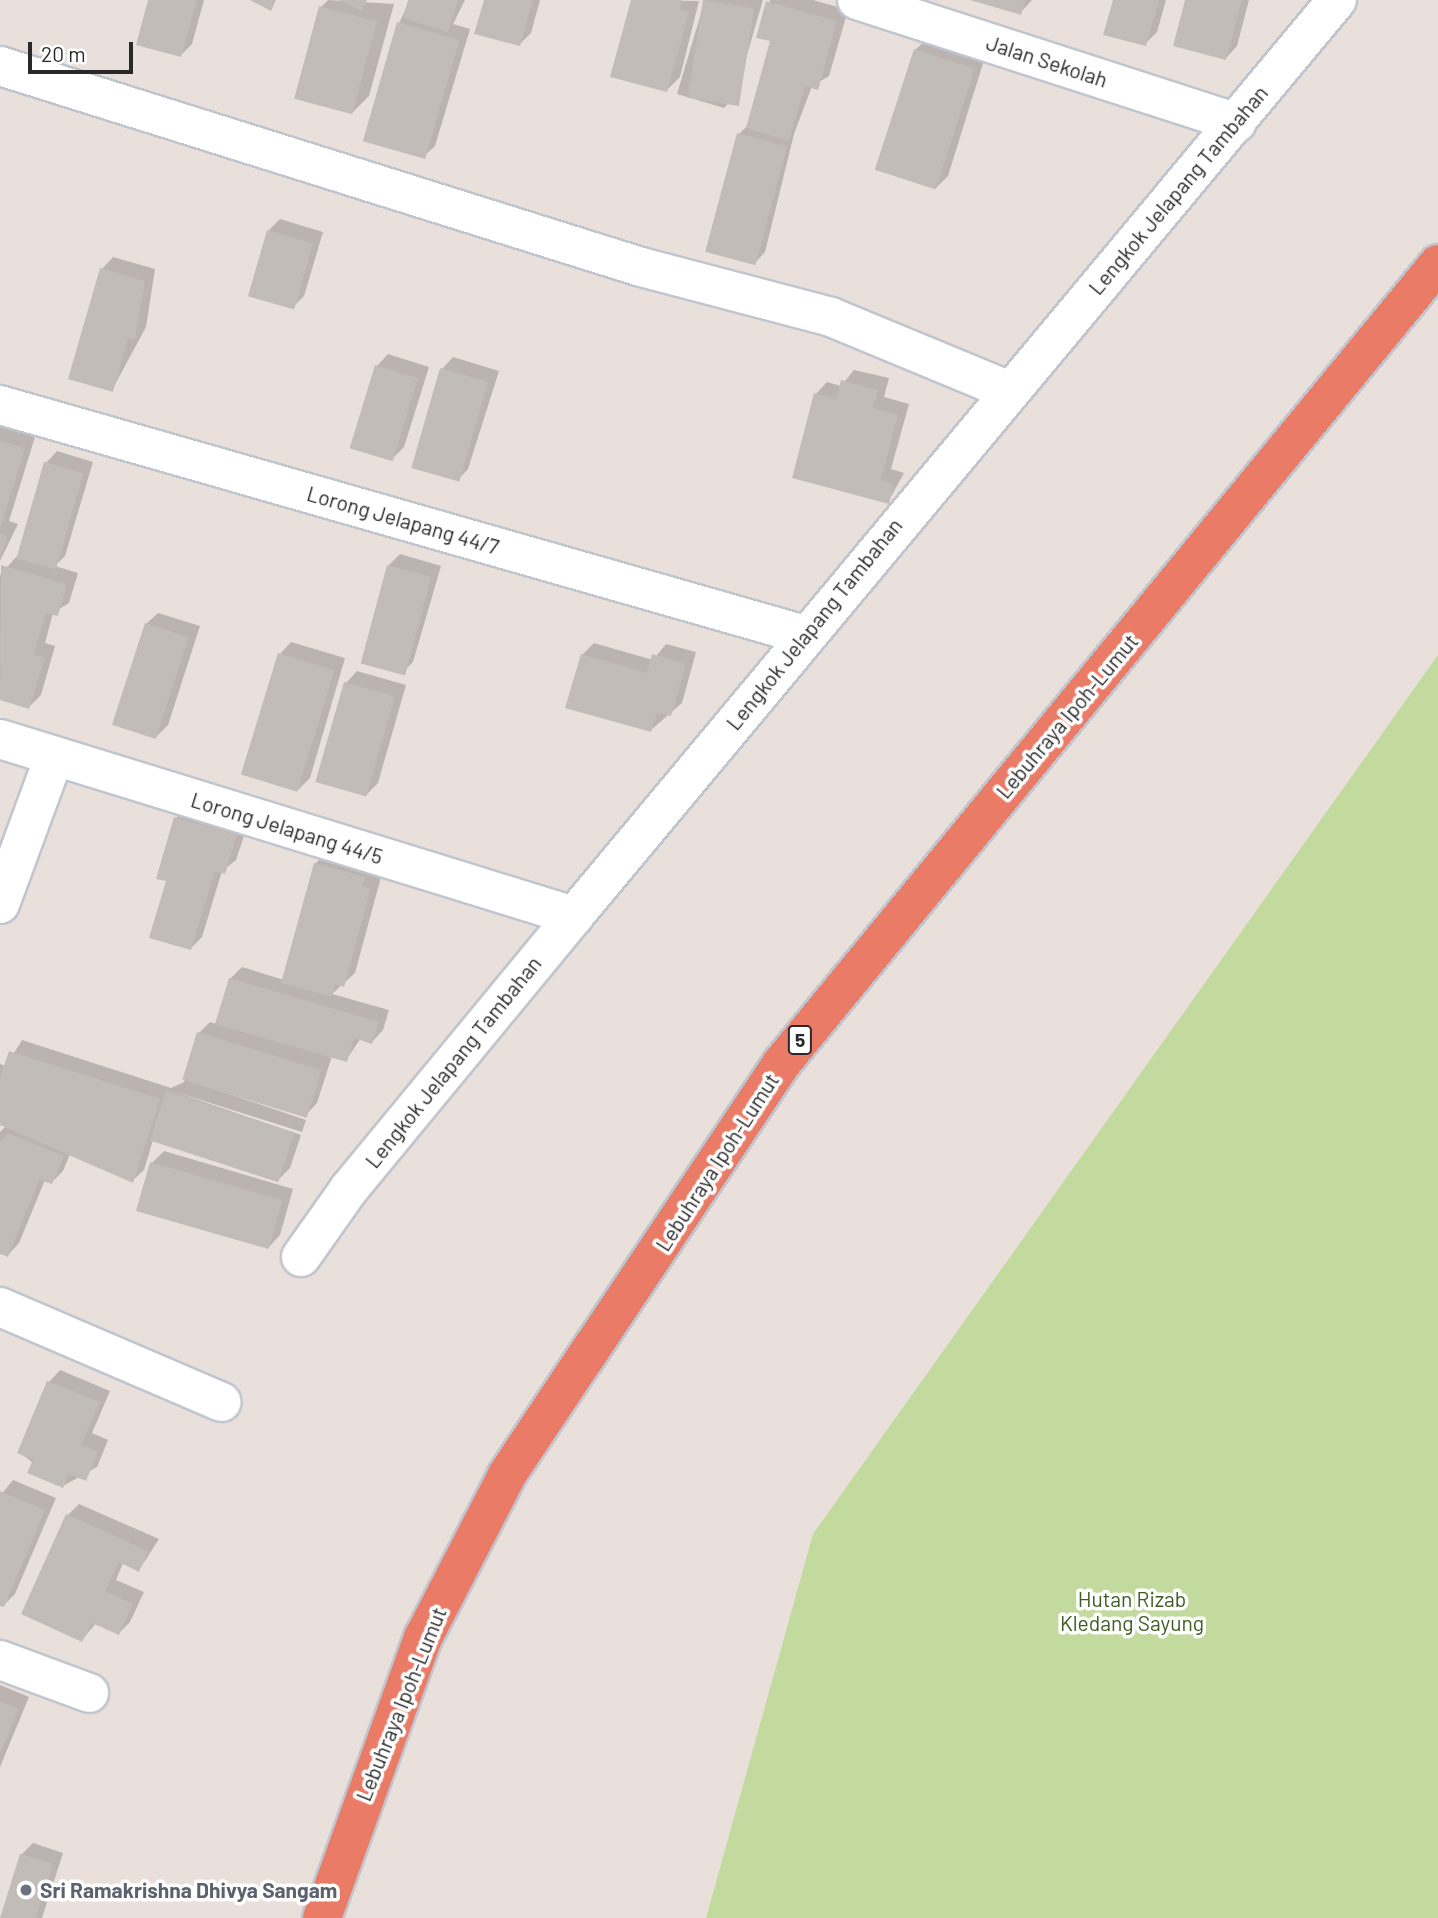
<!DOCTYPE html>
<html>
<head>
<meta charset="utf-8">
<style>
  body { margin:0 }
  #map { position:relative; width:1438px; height:1918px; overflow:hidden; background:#e9e0dc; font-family:Barlow,sans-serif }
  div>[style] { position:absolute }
  .green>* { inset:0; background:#c3da9f }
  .shadow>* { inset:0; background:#0003 }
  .building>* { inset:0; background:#c2bcb8; transform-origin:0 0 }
  .roads { filter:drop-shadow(2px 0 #c1c6ce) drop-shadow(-2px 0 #c1c6ce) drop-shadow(0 2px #c1c6ce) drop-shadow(0 -2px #c1c6ce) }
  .minor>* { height:38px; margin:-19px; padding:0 19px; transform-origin:19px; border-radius:19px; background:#fff }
  .highway>* { height:38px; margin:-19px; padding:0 19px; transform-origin:19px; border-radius:19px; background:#ea7c67 }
  .dots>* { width:19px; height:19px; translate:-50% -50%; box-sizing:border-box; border:4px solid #fff; border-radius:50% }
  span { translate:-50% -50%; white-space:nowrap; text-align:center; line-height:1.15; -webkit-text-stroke:7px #fff; paint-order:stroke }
  .shield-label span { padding:2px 5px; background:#fff; border:2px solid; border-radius:5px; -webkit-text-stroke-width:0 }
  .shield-label { font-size:19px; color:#292929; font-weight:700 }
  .street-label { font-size:21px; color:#292929 }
  .park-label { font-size:21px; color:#3e5c22 }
  .worship-label { font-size:21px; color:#5b616d; font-weight:700 }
  .left { translate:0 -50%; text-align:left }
  .scale { position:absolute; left:28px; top:42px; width:105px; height:32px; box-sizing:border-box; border:4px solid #292929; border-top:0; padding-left:9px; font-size:21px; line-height:24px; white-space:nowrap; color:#292929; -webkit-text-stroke:5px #fff; paint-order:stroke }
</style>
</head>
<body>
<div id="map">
  <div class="green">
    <i style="clip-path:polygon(1438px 655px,1438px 1918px,706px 1918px,813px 1534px)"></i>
  </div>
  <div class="shadow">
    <i style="clip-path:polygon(150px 0,204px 0,192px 44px,181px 55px)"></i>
    <i style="clip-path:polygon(328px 0,394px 4px,369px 96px,352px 113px,321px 7px)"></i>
    <i style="clip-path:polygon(410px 0,465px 0,453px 24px,470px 29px,435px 146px,423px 157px,399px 23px)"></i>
    <i style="clip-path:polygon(486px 0,540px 0,531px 33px,519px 45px)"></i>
    <i style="clip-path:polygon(633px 0,699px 1px,680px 77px,667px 90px)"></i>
    <i style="clip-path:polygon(705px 0,763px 0,735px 96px,724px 108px,677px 94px)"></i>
    <i style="clip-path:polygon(770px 0,813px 0,848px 10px,829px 76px,812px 86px,794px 134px,765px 252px,754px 264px,739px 134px,749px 124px,772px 40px)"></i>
    <i style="clip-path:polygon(974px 0,1032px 0,1020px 13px)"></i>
    <i style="clip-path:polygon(1115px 0,1166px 0,1157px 32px,1145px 44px)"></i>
    <i style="clip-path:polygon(1187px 0,1249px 0,1237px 46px,1226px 58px)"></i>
    <i style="clip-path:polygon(927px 39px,985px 57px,948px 176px,936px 188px,915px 50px)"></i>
    <i style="clip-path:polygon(280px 219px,323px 232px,304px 296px,293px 307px,268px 231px)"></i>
    <i style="clip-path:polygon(113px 257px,155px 269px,146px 327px,112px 390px,102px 269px)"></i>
    <i style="clip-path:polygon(388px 354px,429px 367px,404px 447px,392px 459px,377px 366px)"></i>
    <i style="clip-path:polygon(453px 357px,499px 371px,468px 469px,457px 481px,442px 369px)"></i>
    <i style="clip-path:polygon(854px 370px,889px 378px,884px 397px,909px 404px,891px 469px,904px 473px,888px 502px,816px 394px,827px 382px,841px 386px)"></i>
    <i style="clip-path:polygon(0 426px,35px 437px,9px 521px,18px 524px,0 561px)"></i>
    <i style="clip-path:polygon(57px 451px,93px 462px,65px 556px,55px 566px,78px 573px,69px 603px,53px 613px,45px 643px,55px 646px,41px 695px,29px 707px,0 698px,0 575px,18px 555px,46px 463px)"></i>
    <i style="clip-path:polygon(400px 554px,441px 566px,413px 662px,402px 673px,388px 566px)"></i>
    <i style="clip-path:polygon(158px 613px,200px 626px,168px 725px,156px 737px,146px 624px)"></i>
    <i style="clip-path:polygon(291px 642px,345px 658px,310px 778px,298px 790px,280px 654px)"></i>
    <i style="clip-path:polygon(594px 643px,653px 660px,666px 644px,696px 652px,682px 703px,651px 730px,582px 655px)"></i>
    <i style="clip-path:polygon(357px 671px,406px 685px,378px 783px,366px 795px,346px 683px)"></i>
    <i style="clip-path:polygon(188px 806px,248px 824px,236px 860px,222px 871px,202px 937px,191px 948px,168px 880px,176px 818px)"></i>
    <i style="clip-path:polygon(327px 852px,375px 865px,373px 874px,381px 877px,355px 973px,332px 994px,389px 1010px,383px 1030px,372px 1042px,361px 1038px,346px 1060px,332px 1056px,317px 1103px,306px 1115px,194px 1082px,306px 1120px,302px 1132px,172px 1091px,301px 1135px,290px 1168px,279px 1179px,153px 1140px,144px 1170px,132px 1181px,70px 1154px,63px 1171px,52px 1182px,45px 1180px,19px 1243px,8px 1255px,0 1252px,0 1132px,6px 1126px,0 1124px,0 1064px,6px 1066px,22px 1040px,171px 1088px,184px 1082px,199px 1033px,210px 1022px,217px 1024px,230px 979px,242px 967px,284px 980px,315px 864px)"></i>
    <i style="clip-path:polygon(164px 1151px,293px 1189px,280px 1235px,269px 1247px,152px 1163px)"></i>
    <i style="clip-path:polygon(60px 1370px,110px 1391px,92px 1433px,108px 1440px,97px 1467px,63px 1486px,19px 1452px,49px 1382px)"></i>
    <i style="clip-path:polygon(13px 1480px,56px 1498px,15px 1594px,4px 1605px,0 1496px)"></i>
    <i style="clip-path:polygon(79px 1504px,159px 1539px,139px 1570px,123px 1563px,116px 1580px,144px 1592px,130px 1622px,119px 1633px,96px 1623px,82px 1640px,68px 1515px)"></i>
    <i style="clip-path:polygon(0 1685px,29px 1697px,0 1767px)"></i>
    <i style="clip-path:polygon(33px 1843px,63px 1853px,42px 1918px,1px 1918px,21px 1855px)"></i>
  </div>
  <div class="building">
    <i style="clip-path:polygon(148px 0,197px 0,181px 57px,136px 45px)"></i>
    <i style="clip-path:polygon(250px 0,276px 0,271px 11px)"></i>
    <i style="clip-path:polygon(339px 0,367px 0,361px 11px)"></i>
    <i style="clip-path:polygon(408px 0,458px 0,448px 32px,403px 18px)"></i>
    <i style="clip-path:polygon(484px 0,533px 0,520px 46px,474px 34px)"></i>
    <i style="clip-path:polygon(631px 0,682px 0,679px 9px,689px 12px,667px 92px,610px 77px)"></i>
    <i style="left:703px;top:0;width:52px;height:99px;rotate:9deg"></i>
    <i style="clip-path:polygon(970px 0,1025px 0,1021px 15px)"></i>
    <i style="clip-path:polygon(1113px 0,1159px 0,1146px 46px,1103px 35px)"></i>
    <i style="clip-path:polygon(1185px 0,1242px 0,1226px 60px,1173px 46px)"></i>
    <i style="clip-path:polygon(766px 1px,837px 21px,818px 90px,805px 86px,789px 141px,746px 128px,770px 41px,756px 38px)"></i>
    <i style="left:319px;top:6px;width:60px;height:96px;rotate:15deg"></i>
    <i style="left:397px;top:22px;width:65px;height:124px;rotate:16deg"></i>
    <i style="left:914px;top:49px;width:64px;height:127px;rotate:18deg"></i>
    <i style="left:737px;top:133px;width:52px;height:123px;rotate:15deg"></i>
    <i style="left:267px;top:230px;width:48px;height:69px;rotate:16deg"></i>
    <i style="clip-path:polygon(100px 268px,145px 281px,135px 340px,128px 338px,113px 392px,68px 379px)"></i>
    <i style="left:375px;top:365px;width:45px;height:87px;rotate:17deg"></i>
    <i style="left:440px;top:368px;width:50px;height:104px;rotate:16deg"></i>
    <i style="clip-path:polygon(841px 380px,878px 390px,873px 408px,898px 415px,881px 480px,894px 484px,889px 504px,792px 478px,814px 393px,836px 399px)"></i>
    <i style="clip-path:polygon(0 441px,25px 448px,1px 526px,0 526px)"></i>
    <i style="left:44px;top:462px;width:41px;height:100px;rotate:16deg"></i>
    <i style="clip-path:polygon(0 533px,7px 536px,1px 557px,0 557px)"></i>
    <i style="clip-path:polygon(1px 565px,67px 584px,58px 616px,46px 613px,34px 654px,45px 658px,29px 709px,0 700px)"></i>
    <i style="left:387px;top:565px;width:46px;height:102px;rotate:15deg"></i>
    <i style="left:145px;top:623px;width:46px;height:107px;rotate:18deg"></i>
    <i style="left:278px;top:653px;width:59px;height:127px;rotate:17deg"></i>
    <i style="clip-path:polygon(581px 654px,647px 673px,652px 654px,686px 664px,671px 716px,657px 713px,651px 732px,565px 708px)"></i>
    <i style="left:344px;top:682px;width:53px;height:104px;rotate:16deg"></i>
    <i style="clip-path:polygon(174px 817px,237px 835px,225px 874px,215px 871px,191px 950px,149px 938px,166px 881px,156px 879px)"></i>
    <i style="clip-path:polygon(314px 863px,365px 877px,362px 886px,371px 888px,344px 987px,335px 984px,332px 997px,281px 983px)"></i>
    <i style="clip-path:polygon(229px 978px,379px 1022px,372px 1044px,354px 1038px,347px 1062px,215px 1024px)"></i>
    <i style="left:197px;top:1032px;width:130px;height:50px;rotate:17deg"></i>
    <i style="clip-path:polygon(9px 1051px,160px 1099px,133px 1183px,0 1125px,0 1078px)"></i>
    <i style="left:166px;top:1091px;width:135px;height:52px;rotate:18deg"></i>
    <i style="clip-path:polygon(8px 1133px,64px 1156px,52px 1184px,39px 1180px,8px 1257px,0 1254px,0 1142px)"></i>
    <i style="left:150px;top:1162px;width:138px;height:51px;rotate:16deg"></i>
    <i style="clip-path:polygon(47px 1381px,100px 1402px,81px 1445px,98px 1452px,86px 1481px,69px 1474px,63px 1488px,27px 1473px,33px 1460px,17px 1453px)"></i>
    <i style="clip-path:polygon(0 1491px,45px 1510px,4px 1607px,0 1606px)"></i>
    <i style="clip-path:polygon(66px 1514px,148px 1551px,139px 1572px,119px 1562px,105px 1591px,133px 1604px,119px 1635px,92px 1623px,82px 1642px,21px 1614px)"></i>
    <i style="clip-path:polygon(0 1701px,19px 1709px,0 1754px)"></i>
    <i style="clip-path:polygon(20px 1854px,53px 1864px,36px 1918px,0 1918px)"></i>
  </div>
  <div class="roads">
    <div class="minor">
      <i style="left:857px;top:0;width:399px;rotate:17.9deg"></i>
      <i style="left:0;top:66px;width:672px;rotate:17.41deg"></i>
      <i style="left:641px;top:267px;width:196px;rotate:14.7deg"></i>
      <i style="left:831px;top:317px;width:191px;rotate:22.5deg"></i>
      <i style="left:0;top:405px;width:837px;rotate:15.95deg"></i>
      <i style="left:0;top:739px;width:601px;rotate:17.14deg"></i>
      <i style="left:0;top:904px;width:157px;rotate:-69.8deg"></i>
      <i style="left:301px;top:1257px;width:83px;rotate:-54.8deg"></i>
      <i style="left:349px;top:1189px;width:354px;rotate:-50.5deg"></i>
      <i style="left:574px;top:916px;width:1192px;rotate:-50.21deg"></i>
      <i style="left:0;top:1307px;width:241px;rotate:23.2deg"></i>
      <i style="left:0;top:1660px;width:95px;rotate:20.3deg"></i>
    </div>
    <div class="highway">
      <i style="left:322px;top:1918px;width:298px;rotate:-70.2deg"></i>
      <i style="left:423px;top:1638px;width:183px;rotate:-62.7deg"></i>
      <i style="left:507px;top:1475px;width:494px;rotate:-56.3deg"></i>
      <i style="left:781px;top:1064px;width:1035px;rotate:-50.61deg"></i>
    </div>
  </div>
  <div class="dots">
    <i style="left:26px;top:1890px;background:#6b7280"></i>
  </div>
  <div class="shield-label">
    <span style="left:800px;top:1040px">5</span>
  </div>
  <div class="street-label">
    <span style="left:1047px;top:61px;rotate:18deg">Jalan Sekolah</span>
    <span style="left:1178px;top:190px;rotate:-50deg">Lengkok Jelapang Tambahan</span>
    <span style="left:403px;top:520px;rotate:16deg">Lorong Jelapang 44/7</span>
    <span style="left:814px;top:624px;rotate:-51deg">Lengkok Jelapang Tambahan</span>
    <span style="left:1067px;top:716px;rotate:-50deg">Lebuhraya Ipoh-Lumut</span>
    <span style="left:287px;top:828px;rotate:17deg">Lorong Jelapang 44/5</span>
    <span style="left:453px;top:1062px;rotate:-51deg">Lengkok Jelapang Tambahan</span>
    <span style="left:717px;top:1162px;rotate:-57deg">Lebuhraya Ipoh-Lumut</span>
    <span style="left:401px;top:1704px;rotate:-68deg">Lebuhraya Ipoh-Lumut</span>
  </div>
  <div class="park-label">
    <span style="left:1132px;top:1611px">Hutan Rizab<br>Kledang Sayung</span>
  </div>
  <div class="worship-label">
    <span class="left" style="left:40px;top:1890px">Sri Ramakrishna Dhivya Sangam</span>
  </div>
  <div class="scale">20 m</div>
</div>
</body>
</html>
